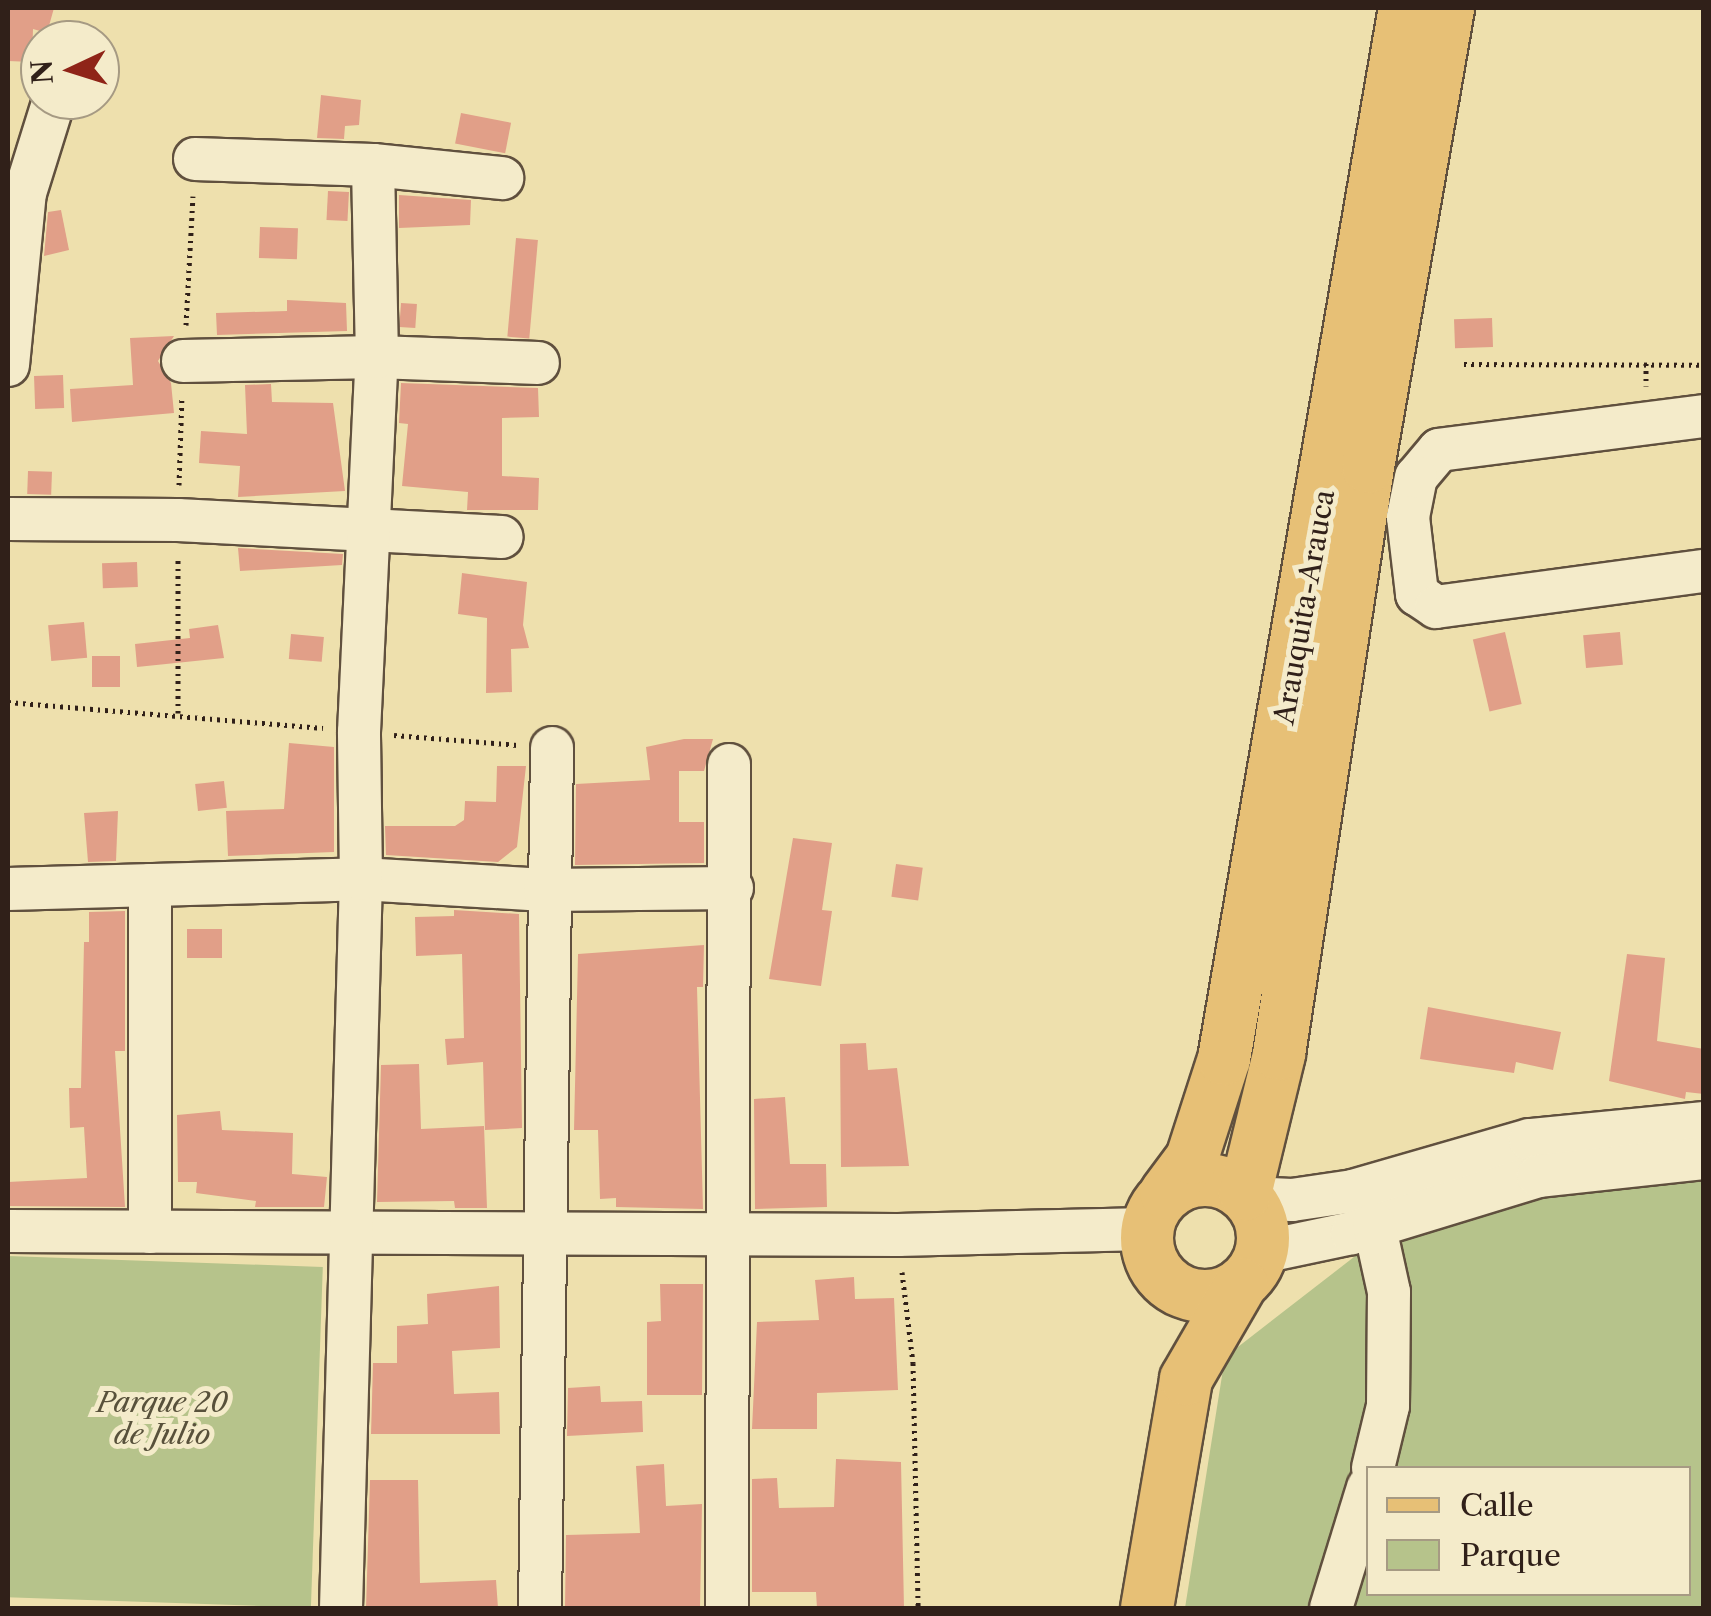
<!DOCTYPE html>
<html>
<head>
<meta charset="utf-8">
<style>
  body { margin:0 }
  #map { position:relative; width:1711px; height:1616px; overflow:hidden; background:#eee0ad; font-family:"Libre Caslon Text",serif }
  div>[style] { position:absolute }
  .green>* { inset:0; background:#b6c38b; transform-origin:0 0 }
  .building>* { inset:0; background:#e19f88; transform-origin:0 0 }
  .path>* { height:5px; margin-top:-2.5px; transform-origin:0; background:repeating-linear-gradient(90deg,#302019 0 2.5px,transparent 0 7.5px) }
  .roads { filter:drop-shadow(2px 0 #60503e) drop-shadow(-2px 0 #60503e) drop-shadow(0 2px #60503e) drop-shadow(0 -2px #60503e) }
  .minor>* { height:42px; margin:-21px; padding:0 21px; transform-origin:21px; border-radius:21px; background:#f4ebca }
  .major>* { height:52px; margin:-26px; padding:0 26px; transform-origin:26px; border-radius:26px; background:#e7c076 }
  .major>.ring { margin:-26px; padding:0; box-sizing:content-box; background:none; border:52px solid #e7c076; border-radius:50% }
  span { translate:-50% -50%; white-space:nowrap; text-align:center; line-height:1.15; -webkit-text-stroke:10px #f4ebca; paint-order:stroke }
  .street-label { font-size:28px; color:#302019 }
  .park-label { font-size:28px; color:#58513b; font-style:italic }
  .frame { position:absolute; inset:0; border:10px solid #302019; pointer-events:none }
  .legend { position:absolute; left:1366px; top:1466px; width:325px; height:130px; box-sizing:border-box; background:#f4ebca; border:2px solid #a69a83; margin:0; padding:12px 18px; list-style:none; font-size:30px; color:#302019 }
  .legend li { display:flex; align-items:center; gap:20px; height:50px }
  .legend b { width:50px; border:2px solid #a69a83 }
  .north { position:absolute; left:20px; top:20px; width:100px; height:100px; box-sizing:border-box; background:#f4ebca; border:2px solid #a69a83; border-radius:50%; rotate:266deg; font-size:28px; font-weight:700; line-height:40px; text-align:center; color:#302019 }
  .north::after { content:''; display:block; margin:auto; width:35px; height:45px; background:#8f2418; clip-path:polygon(50% 0,100% 100%,50% 72%,0 100%) }
</style>
</head>
<body>
<div id="map">
  <div class="green">
    <i style="clip-path:polygon(evenodd,1608px 1174px,1703px 1178px,1703px 1608px,1185px 1608px,1225px 1357px,1363px 1250px,1608px 1174px,1368px 1468px,1688px 1468px,1688px 1594px,1368px 1594px,1368px 1468px)"></i>
    <i style="left:8px;top:1256px;width:315px;height:341px;rotate:2deg"></i>
  </div>
  <div class="building">
    <i style="clip-path:polygon(8px 8px,54px 8px,47px 33px,33px 29px,32px 62px,8px 61px)"></i>
    <i style="clip-path:polygon(321px 95px,361px 100px,359px 125px,345px 126px,344px 139px,317px 138px)"></i>
    <i style="left:461px;top:113px;width:51px;height:31px;rotate:11deg"></i>
    <i style="left:328px;top:191px;width:21px;height:29px;rotate:3deg"></i>
    <i style="clip-path:polygon(399px 195px,471px 200px,470px 225px,399px 228px)"></i>
    <i style="clip-path:polygon(61px 210px,69px 250px,44px 256px,48px 212px)"></i>
    <i style="left:260px;top:227px;width:38px;height:31px;rotate:2deg"></i>
    <i style="left:516px;top:238px;width:22px;height:99px;rotate:5deg"></i>
    <i style="clip-path:polygon(287px 300px,346px 303px,347px 331px,217px 335px,216px 313px,287px 311px)"></i>
    <i style="left:401px;top:303px;width:16px;height:24px;rotate:4deg"></i>
    <i style="left:1492px;top:318px;width:29px;height:38px;rotate:88deg"></i>
    <i style="clip-path:polygon(174px 336px,158px 361px,171px 383px,174px 413px,72px 422px,70px 389px,133px 385px,130px 338px)"></i>
    <i style="left:63px;top:375px;width:33px;height:29px;rotate:88deg"></i>
    <i style="clip-path:polygon(401px 383px,538px 388px,539px 417px,502px 418px,502px 476px,539px 478px,538px 510px,467px 510px,468px 492px,402px 486px,408px 424px,399px 423px)"></i>
    <i style="clip-path:polygon(271px 384px,272px 402px,333px 403px,345px 491px,238px 497px,240px 466px,199px 463px,201px 431px,247px 434px,245px 385px)"></i>
    <i style="left:28px;top:471px;width:24px;height:23px;rotate:2deg"></i>
    <i style="clip-path:polygon(238px 548px,343px 554px,342px 565px,240px 571px)"></i>
    <i style="left:137px;top:562px;width:25px;height:35px;rotate:88deg"></i>
    <i style="clip-path:polygon(462px 573px,527px 582px,523px 625px,529px 648px,511px 649px,512px 692px,486px 693px,487px 618px,458px 614px)"></i>
    <i style="left:84px;top:622px;width:36px;height:36px;rotate:85deg"></i>
    <i style="clip-path:polygon(218px 625px,224px 658px,137px 667px,135px 644px,190px 638px,189px 629px)"></i>
    <i style="left:1505px;top:632px;width:74px;height:33px;rotate:77deg"></i>
    <i style="left:1620px;top:632px;width:33px;height:37px;rotate:85deg"></i>
    <i style="left:291px;top:634px;width:33px;height:25px;rotate:5deg"></i>
    <i style="left:92px;top:656px;width:28px;height:31px"></i>
    <i style="clip-path:polygon(684px 739px,713px 739px,704px 771px,679px 771px,679px 822px,704px 822px,704px 863px,575px 865px,576px 784px,650px 780px,646px 747px)"></i>
    <i style="clip-path:polygon(289px 743px,334px 747px,334px 852px,228px 856px,226px 811px,284px 809px)"></i>
    <i style="clip-path:polygon(497px 766px,526px 766px,517px 847px,498px 862px,386px 855px,385px 826px,455px 826px,464px 820px,465px 801px,496px 802px)"></i>
    <i style="left:224px;top:781px;width:27px;height:29px;rotate:84deg"></i>
    <i style="clip-path:polygon(118px 811px,116px 861px,88px 862px,84px 813px)"></i>
    <i style="clip-path:polygon(793px 838px,832px 843px,822px 910px,832px 911px,821px 986px,769px 979px)"></i>
    <i style="left:896px;top:864px;width:27px;height:33px;rotate:8deg"></i>
    <i style="clip-path:polygon(454px 910px,519px 914px,522px 1128px,485px 1130px,483px 1062px,447px 1065px,445px 1039px,464px 1038px,462px 954px,416px 956px,415px 917px,454px 916px)"></i>
    <i style="clip-path:polygon(125px 911px,125px 1051px,115px 1051px,125px 1207px,8px 1206px,8px 1182px,87px 1178px,84px 1127px,70px 1128px,69px 1088px,81px 1088px,84px 942px,89px 942px,89px 912px)"></i>
    <i style="left:187px;top:929px;width:35px;height:29px"></i>
    <i style="clip-path:polygon(704px 945px,703px 987px,697px 987px,703px 1209px,616px 1207px,616px 1198px,600px 1199px,598px 1130px,574px 1130px,578px 954px)"></i>
    <i style="clip-path:polygon(1627px 954px,1665px 958px,1657px 1041px,1704px 1049px,1704px 1094px,1686px 1092px,1685px 1099px,1609px 1081px)"></i>
    <i style="clip-path:polygon(1428px 1007px,1561px 1032px,1553px 1070px,1516px 1062px,1514px 1073px,1420px 1059px)"></i>
    <i style="clip-path:polygon(866px 1043px,868px 1070px,897px 1068px,909px 1166px,841px 1167px,840px 1044px)"></i>
    <i style="clip-path:polygon(419px 1064px,421px 1129px,484px 1126px,487px 1208px,455px 1208px,454px 1201px,377px 1202px,381px 1065px)"></i>
    <i style="clip-path:polygon(785px 1097px,790px 1164px,826px 1164px,827px 1207px,755px 1209px,754px 1099px)"></i>
    <i style="clip-path:polygon(220px 1111px,222px 1130px,293px 1133px,292px 1174px,327px 1177px,324px 1207px,255px 1207px,256px 1201px,196px 1193px,197px 1182px,178px 1182px,177px 1115px)"></i>
    <i style="clip-path:polygon(854px 1277px,855px 1299px,894px 1298px,898px 1390px,817px 1393px,817px 1429px,752px 1429px,757px 1322px,819px 1320px,815px 1280px)"></i>
    <i style="clip-path:polygon(660px 1284px,703px 1284px,702px 1395px,647px 1395px,647px 1322px,661px 1321px)"></i>
    <i style="clip-path:polygon(499px 1286px,500px 1348px,452px 1351px,454px 1394px,499px 1392px,500px 1434px,371px 1434px,373px 1363px,397px 1363px,397px 1326px,428px 1324px,427px 1294px)"></i>
    <i style="clip-path:polygon(600px 1386px,601px 1402px,642px 1401px,643px 1432px,567px 1436px,568px 1388px)"></i>
    <i style="clip-path:polygon(836px 1459px,901px 1462px,904px 1608px,817px 1608px,816px 1592px,752px 1592px,752px 1479px,777px 1478px,779px 1508px,834px 1507px)"></i>
    <i style="clip-path:polygon(664px 1464px,666px 1506px,702px 1504px,700px 1608px,565px 1608px,566px 1535px,640px 1533px,636px 1466px)"></i>
    <i style="clip-path:polygon(370px 1480px,418px 1480px,420px 1583px,496px 1580px,498px 1608px,366px 1608px)"></i>
  </div>
  <div class="path">
    <i style="left:186px;top:325px;width:129px;rotate:-86.9deg"></i>
    <i style="left:1646px;top:363px;width:23px;rotate:90deg"></i>
    <i style="left:1464px;top:364px;width:240px;rotate:0.2deg"></i>
    <i style="left:179px;top:485px;width:89px;rotate:-88.1deg"></i>
    <i style="left:8px;top:702px;width:316px;rotate:4.7deg"></i>
    <i style="left:178px;top:713px;width:157px;rotate:-90deg"></i>
    <i style="left:394px;top:735px;width:124px;rotate:4.6deg"></i>
    <i style="left:902px;top:1272px;width:92px;rotate:83.1deg"></i>
    <i style="left:913px;top:1363px;width:245px;rotate:88.8deg"></i>
  </div>
  <div class="roads">
    <div class="minor">
      <i style="left:195px;top:159px;width:178px;rotate:1.9deg"></i>
      <i style="left:373px;top:165px;width:130px;rotate:5.8deg"></i>
      <i style="left:183px;top:361px;width:194px;rotate:-1.2deg"></i>
      <i style="left:377px;top:357px;width:161px;rotate:2.1deg"></i>
      <i style="left:8px;top:365px;width:173px;rotate:-84.4deg"></i>
      <i style="left:25px;top:193px;width:97px;rotate:-72.7deg"></i>
      <i style="left:1704px;top:416px;width:267px;rotate:172.7deg"></i>
      <i style="left:1439px;top:450px;width:35px;rotate:130deg"></i>
      <i style="left:1416px;top:477px;width:41px;rotate:101.3deg"></i>
      <i style="left:1408px;top:517px;width:78px;rotate:83.3deg"></i>
      <i style="left:1417px;top:594px;width:23px;rotate:34deg"></i>
      <i style="left:1436px;top:607px;width:270px;rotate:-7.7deg"></i>
      <i style="left:8px;top:519px;width:170px;rotate:0.3deg"></i>
      <i style="left:178px;top:520px;width:324px;rotate:3deg"></i>
      <i style="left:8px;top:889px;width:353px;rotate:-1.6deg"></i>
      <i style="left:361px;top:879px;width:184px;rotate:3.4deg"></i>
      <i style="left:545px;top:890px;width:187px;rotate:-0.6deg"></i>
      <i style="left:1249px;top:1198px;width:43px;rotate:2.7deg"></i>
      <i style="left:1292px;top:1200px;width:62px;rotate:-8.4deg"></i>
      <i style="left:1353px;top:1191px;width:184px;rotate:-16.1deg"></i>
      <i style="left:1530px;top:1140px;width:175px;rotate:-5.6deg"></i>
      <i style="left:8px;top:1231px;width:890px;rotate:0.26deg"></i>
      <i style="left:898px;top:1235px;width:249px;rotate:-1.4deg"></i>
      <i style="left:150px;top:1232px;width:347px;rotate:-90deg"></i>
      <i style="left:1262px;top:1252px;width:92px;rotate:-11.9deg"></i>
      <i style="left:1352px;top:1233px;width:195px;rotate:-17deg"></i>
      <i style="left:1538px;top:1176px;width:167px;rotate:-6.2deg"></i>
      <i style="left:1373px;top:1468px;width:64px;rotate:-76.4deg"></i>
      <i style="left:1388px;top:1406px;width:114px;rotate:-89.5deg"></i>
      <i style="left:1389px;top:1292px;width:70px;rotate:-102.4deg"></i>
      <i style="left:341px;top:1608px;width:729px;rotate:-88.43deg"></i>
      <i style="left:361px;top:879px;width:147px;rotate:-90.8deg"></i>
      <i style="left:359px;top:732px;width:375px;rotate:-87.3deg"></i>
      <i style="left:377px;top:357px;width:192px;rotate:-91.2deg"></i>
      <i style="left:540px;top:1608px;width:860px;rotate:-89.2deg"></i>
      <i style="left:727px;top:1608px;width:843px;rotate:-89.86deg"></i>
      <i style="left:1331px;top:1608px;width:126px;rotate:-72.9deg"></i>
    </div>
    <div class="major">
      <i class="ring" style="left:1147px;top:1180px;width:64px;height:64px"></i>
      <i style="left:1166px;top:1193px;width:44px;rotate:-53.4deg"></i>
      <i style="left:1192px;top:1158px;width:104px;rotate:-72.1deg"></i>
      <i style="left:1224px;top:1059px;width:1066px;rotate:-80.23deg"></i>
      <i style="left:1245px;top:1194px;width:144px;rotate:-76.3deg"></i>
      <i style="left:1279px;top:1054px;width:594px;rotate:-81.38deg"></i>
      <i style="left:1368px;top:467px;width:466px;rotate:-80.1deg"></i>
      <i style="left:1147px;top:1608px;width:232px;rotate:-80.3deg"></i>
      <i style="left:1186px;top:1379px;width:110px;rotate:-59.9deg"></i>
    </div>
  </div>
  <div class="street-label">
    <span style="left:1304px;top:607px;rotate:-80deg">Arauquita-Arauca</span>
  </div>
  <div class="park-label">
    <span style="left:162px;top:1418px">Parque 20<br>de Julio</span>
  </div>
  <div class="frame"></div>
  <ul class="legend">
  <li><b style="height:12px;background:#e7c076"></b>Calle</li>
  <li><b style="height:28px;background:#b6c38b"></b>Parque</li>
  </ul>
  <div class="north">N</div>
</div>
</body>
</html>
